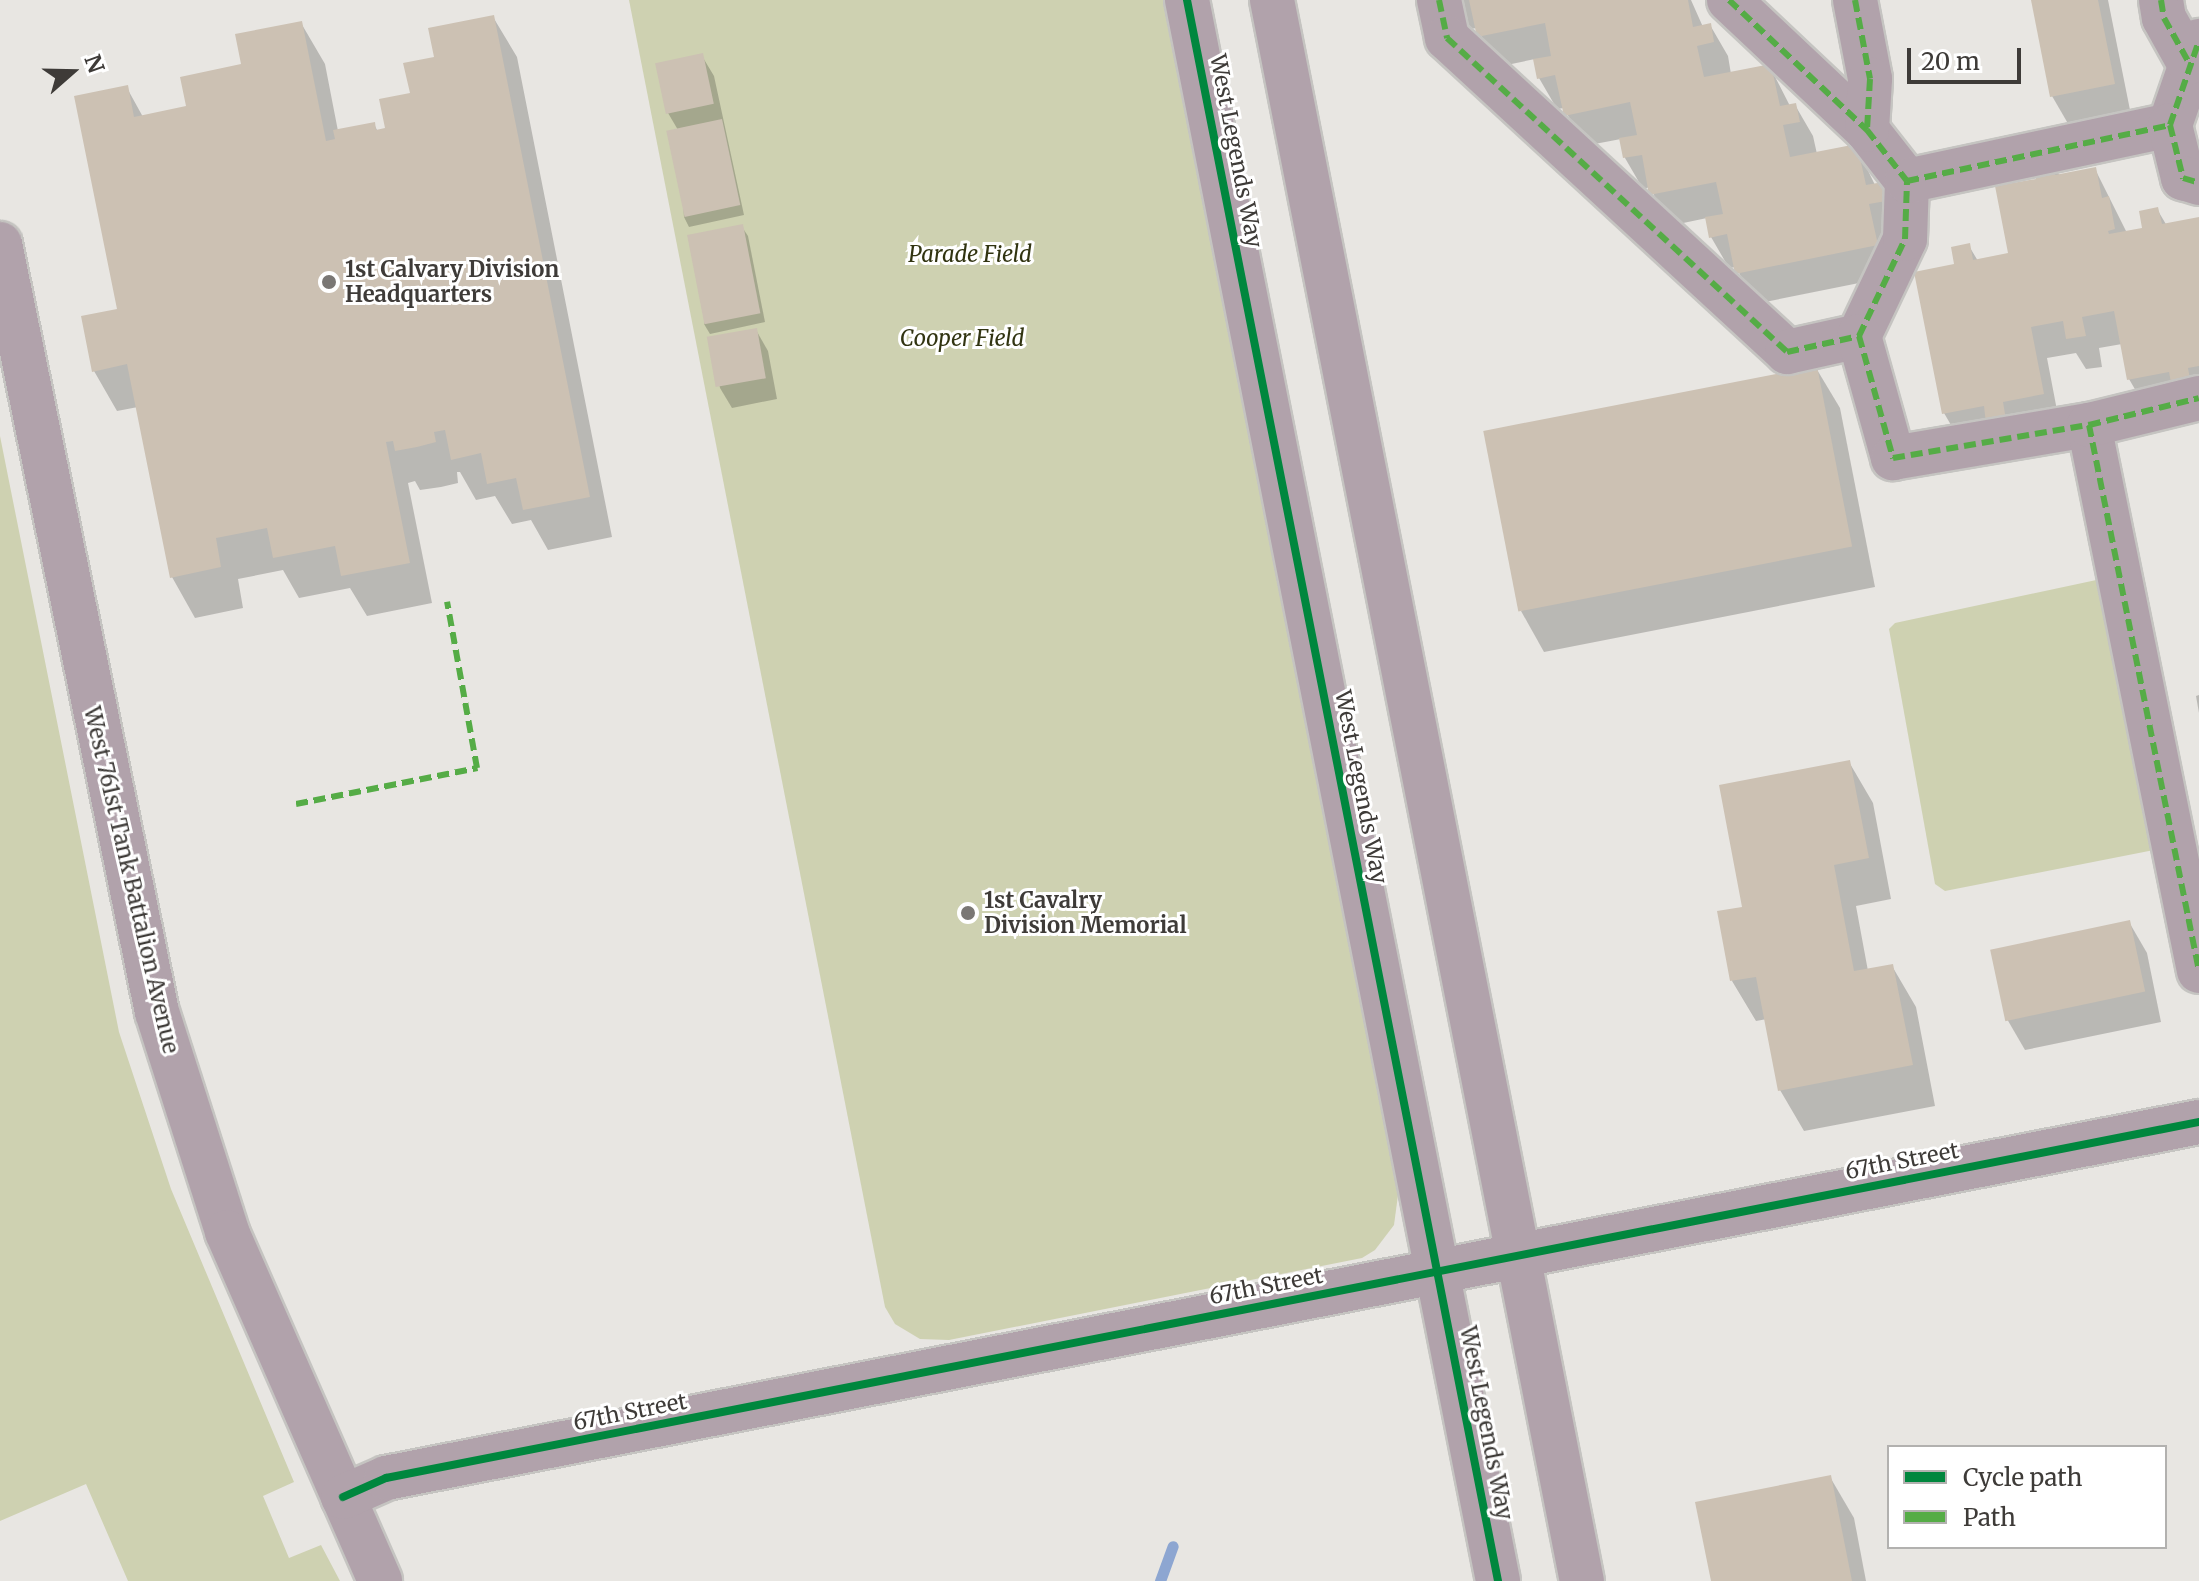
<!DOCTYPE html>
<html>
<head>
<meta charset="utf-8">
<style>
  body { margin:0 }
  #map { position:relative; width:2199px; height:1581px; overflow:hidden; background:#e8e6e2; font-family:Merriweather,serif }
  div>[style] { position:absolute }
  .green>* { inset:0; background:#ced1b1 }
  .shadow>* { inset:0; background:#0003 }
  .stream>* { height:11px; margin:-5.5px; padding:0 5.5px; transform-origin:5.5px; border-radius:5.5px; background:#8da6d1 }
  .building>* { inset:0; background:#ccc1b3; transform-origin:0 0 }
  .roads { filter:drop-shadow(2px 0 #c5c4c1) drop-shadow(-2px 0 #c5c4c1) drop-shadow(0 2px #c5c4c1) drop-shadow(0 -2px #c5c4c1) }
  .minor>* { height:44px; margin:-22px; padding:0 22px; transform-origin:22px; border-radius:22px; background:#b1a2ab }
  .quiet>* { height:6px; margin-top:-3px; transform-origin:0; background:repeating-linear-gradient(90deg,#55ac46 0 12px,transparent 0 18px) }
  .cycleway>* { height:8px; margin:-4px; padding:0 4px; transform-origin:4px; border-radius:4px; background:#00873e }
  .dots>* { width:22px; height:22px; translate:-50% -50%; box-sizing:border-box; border:4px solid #fff; border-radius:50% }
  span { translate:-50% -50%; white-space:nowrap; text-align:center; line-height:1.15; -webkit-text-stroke:6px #fff; paint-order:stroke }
  .street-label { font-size:22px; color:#3e3b38 }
  .park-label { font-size:22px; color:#313411; font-style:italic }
  .poi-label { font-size:22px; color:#3e3b38; font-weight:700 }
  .left { translate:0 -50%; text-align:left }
  .legend { position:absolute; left:1887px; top:1445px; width:280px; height:104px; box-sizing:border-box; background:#fff; border:2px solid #b2b1af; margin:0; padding:10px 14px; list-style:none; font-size:24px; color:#3e3b38 }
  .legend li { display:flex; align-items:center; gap:16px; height:40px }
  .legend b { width:40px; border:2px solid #b2b1af }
  .north { position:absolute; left:32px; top:32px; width:80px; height:80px; -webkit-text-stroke:6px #fff; paint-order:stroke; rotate:70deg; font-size:22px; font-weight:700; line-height:32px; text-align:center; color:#3e3b38 }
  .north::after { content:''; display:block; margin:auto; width:28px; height:36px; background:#3e3b38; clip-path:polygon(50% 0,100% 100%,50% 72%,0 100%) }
  .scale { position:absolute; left:1907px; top:48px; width:114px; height:36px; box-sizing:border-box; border:4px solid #3e3b38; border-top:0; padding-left:10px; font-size:24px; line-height:28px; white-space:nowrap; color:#3e3b38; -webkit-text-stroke:6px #fff; paint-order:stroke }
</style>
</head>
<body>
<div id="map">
  <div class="green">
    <i style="clip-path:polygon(629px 0,1164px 0,1398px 1195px,1394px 1225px,1375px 1250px,1362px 1258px,949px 1340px,920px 1339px,895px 1324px,885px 1307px)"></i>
    <i style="clip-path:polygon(0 436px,119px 1032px,171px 1189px,294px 1482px,263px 1496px,289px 1558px,321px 1545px,340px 1581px,128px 1581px,86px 1484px,0 1521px)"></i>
    <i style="clip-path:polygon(2101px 579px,2154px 850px,1945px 891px,1935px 884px,1889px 629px,1895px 623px)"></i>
  </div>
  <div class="shadow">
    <i style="clip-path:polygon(1453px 0,1691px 0,1703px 27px,1710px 25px,1728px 56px,1731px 74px,1770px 67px,1790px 106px,1795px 105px,1813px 136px,1817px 154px,1856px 146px,1875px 185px,1882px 184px,1900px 215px,1894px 276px,1755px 304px,1736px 267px,1729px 268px,1711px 237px,1707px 218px,1669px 226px,1650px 187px,1643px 189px,1625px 158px,1621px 139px,1584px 146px,1564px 108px,1557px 109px,1539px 78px,1535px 59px,1497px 67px,1477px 28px,1470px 29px)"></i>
    <i style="clip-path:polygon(2033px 0,2108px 0,2131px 115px,2070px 127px,2052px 96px)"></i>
    <i style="clip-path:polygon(493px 17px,517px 57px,612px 537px,548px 550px,531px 520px,512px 524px,495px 496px,476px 500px,460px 472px,457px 472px,458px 483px,441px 487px,420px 490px,415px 481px,408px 483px,432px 603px,367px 616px,350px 588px,299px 598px,283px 570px,238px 579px,243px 608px,195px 618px,172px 577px,138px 407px,117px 411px,94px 371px,119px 311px,127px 88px,143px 117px,189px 108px,301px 23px,325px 64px,338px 131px,374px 124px,378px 132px,388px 130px,436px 59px)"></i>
    <i style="clip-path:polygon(702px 56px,714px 76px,744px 215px,689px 227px,684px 217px,678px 130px,668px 113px)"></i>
    <i style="clip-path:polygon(2050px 160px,2060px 176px,2095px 169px,2127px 233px,2145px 230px,2157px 209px,2167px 226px,2199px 219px,2199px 417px,2147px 410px,2129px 379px,2122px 344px,2099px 348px,2102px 367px,2086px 369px,2076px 353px,2047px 358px,2060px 426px,1962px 444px,1944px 413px,1956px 266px,1969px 246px,1978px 261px,2011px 254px,2038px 180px)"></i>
    <i style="clip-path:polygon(742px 227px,748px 236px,765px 322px,710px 334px,704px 324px)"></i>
    <i style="clip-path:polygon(756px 330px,768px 351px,777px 399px,732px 408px,720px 388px,710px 340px)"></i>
    <i style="clip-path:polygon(1816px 368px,1840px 408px,1875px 587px,1544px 652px,1521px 611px)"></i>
    <i style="clip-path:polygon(2199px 695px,2199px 713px,2196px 696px)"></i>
    <i style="clip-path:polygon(1849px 762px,1873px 803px,1891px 899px,1856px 906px,1868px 971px,1892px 966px,1916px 1007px,1935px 1106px,1804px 1131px,1780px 1090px,1767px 1019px,1756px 1021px,1732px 981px,1745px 908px)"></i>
    <i style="clip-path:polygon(2129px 922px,2147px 953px,2161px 1022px,2025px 1050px,2007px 1019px)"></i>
    <i style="clip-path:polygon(1830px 1477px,1854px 1518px,1866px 1581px,1713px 1581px)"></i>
  </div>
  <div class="stream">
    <i style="left:1160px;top:1581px;width:37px;rotate:-70deg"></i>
  </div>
  <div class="building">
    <i style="clip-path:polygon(1469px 0,1688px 0,1693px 27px,1711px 23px,1714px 42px,1697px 46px,1704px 77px,1771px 64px,1780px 106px,1796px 103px,1800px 122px,1783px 125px,1790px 157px,1857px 144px,1866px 185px,1883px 182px,1886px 201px,1869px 204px,1878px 245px,1735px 274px,1727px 234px,1709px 238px,1705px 217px,1723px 214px,1716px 182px,1649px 195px,1642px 155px,1623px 158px,1619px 138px,1637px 135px,1630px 102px,1564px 116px,1555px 75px,1537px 79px,1533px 59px,1551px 56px,1545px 23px,1477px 37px)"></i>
    <i style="clip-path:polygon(2031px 0,2098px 0,2115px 84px,2050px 97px)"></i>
    <i style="clip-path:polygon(494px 15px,590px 497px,523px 510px,516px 478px,487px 484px,481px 453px,451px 460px,445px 430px,434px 432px,436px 442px,417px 447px,395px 451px,393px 441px,386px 442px,410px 563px,341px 576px,335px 546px,273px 558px,267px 528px,216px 538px,221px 567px,170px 578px,127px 364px,92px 372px,81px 316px,117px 309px,74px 96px,128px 85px,134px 117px,186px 106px,180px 77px,241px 64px,235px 34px,302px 21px,326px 141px,335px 139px,333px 130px,375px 122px,376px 130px,385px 128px,379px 99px,410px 93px,403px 63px,434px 57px,428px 28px)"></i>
    <i style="left:703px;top:53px;width:52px;height:49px;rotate:78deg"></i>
    <i style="left:722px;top:119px;width:88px;height:57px;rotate:78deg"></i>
    <i style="clip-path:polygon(2051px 157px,2055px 175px,2096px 167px,2102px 198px,2109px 196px,2115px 229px,2108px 231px,2109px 234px,2142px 228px,2139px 211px,2158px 207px,2162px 224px,2199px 217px,2199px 366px,2188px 368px,2191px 385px,2172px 388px,2169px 372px,2127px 380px,2114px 311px,2082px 317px,2086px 336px,2066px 339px,2063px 321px,2031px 327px,2044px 394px,2003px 402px,2006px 420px,1986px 424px,1984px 406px,1942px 414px,1914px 272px,1954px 264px,1951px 247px,1970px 243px,1973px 260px,2008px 253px,1995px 186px,2036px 179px,2033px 161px)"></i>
    <i style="left:743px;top:224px;width:91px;height:57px;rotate:79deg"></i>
    <i style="left:757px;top:328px;width:51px;height:51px;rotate:80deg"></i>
    <i style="left:1817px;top:366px;width:184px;height:340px;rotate:79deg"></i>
    <i style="clip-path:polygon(1850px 760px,1869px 858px,1834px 865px,1854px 971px,1893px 964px,1913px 1065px,1778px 1091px,1756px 977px,1730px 981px,1717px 911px,1742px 907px,1719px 785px)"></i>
    <i style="left:2130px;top:920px;width:73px;height:143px;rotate:78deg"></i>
    <i style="clip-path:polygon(1831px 1475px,1852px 1581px,1711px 1581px,1695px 1502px)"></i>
  </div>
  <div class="roads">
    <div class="minor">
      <i style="left:1187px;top:0;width:1611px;rotate:78.87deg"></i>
      <i style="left:1272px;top:0;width:1611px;rotate:78.91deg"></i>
      <i style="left:1439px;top:0;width:39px;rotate:78deg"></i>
      <i style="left:1447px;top:38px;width:463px;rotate:42.7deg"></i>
      <i style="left:1787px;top:352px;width:74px;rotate:-12.5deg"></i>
      <i style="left:1859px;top:336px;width:107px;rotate:-64.6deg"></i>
      <i style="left:1905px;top:239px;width:58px;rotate:-88deg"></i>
      <i style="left:1729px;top:0;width:190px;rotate:43.3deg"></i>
      <i style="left:1867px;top:130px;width:65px;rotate:51.9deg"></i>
      <i style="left:1907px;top:181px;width:269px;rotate:-12deg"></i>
      <i style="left:2170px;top:125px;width:89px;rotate:-71deg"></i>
      <i style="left:1855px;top:0;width:80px;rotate:79.2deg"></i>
      <i style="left:1870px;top:79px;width:51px;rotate:93.4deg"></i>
      <i style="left:2161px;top:0;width:18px;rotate:81deg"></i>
      <i style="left:2164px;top:18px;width:51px;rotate:60.9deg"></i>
      <i style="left:2170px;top:125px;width:55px;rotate:76.2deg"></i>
      <i style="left:2183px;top:178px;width:17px;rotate:17deg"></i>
      <i style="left:0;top:244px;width:784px;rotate:78.45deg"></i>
      <i style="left:157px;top:1012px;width:231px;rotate:72.3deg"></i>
      <i style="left:227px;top:1232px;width:381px;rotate:66.3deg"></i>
      <i style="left:1859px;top:336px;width:127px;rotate:74.4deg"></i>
      <i style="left:1893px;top:458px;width:199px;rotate:-9.6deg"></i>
      <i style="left:2089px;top:425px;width:557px;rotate:78.61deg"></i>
      <i style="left:2089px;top:425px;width:113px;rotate:-13.8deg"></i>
      <i style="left:343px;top:1497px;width:47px;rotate:-23.8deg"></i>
      <i style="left:386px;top:1478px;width:1848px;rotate:-11.11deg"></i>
    </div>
  </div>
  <div class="quiet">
    <i style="left:1439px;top:0;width:39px;rotate:78deg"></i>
    <i style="left:1447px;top:38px;width:463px;rotate:42.7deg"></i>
    <i style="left:1787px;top:352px;width:74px;rotate:-12.5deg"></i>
    <i style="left:1859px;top:336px;width:107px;rotate:-64.6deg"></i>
    <i style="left:1905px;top:239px;width:58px;rotate:-88deg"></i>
    <i style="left:1729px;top:0;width:190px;rotate:43.3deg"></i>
    <i style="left:1867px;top:130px;width:65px;rotate:51.9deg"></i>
    <i style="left:1907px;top:181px;width:269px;rotate:-12deg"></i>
    <i style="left:2170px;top:125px;width:89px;rotate:-71deg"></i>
    <i style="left:1855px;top:0;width:80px;rotate:79.2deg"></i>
    <i style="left:1870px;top:79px;width:51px;rotate:93.4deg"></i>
    <i style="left:2161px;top:0;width:18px;rotate:81deg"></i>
    <i style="left:2164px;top:18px;width:51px;rotate:60.9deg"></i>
    <i style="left:2170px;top:125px;width:55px;rotate:76.2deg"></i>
    <i style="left:2183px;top:178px;width:17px;rotate:17deg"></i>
    <i style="left:1859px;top:336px;width:127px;rotate:74.4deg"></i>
    <i style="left:1893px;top:458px;width:199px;rotate:-9.6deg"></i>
    <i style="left:2089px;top:425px;width:557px;rotate:78.61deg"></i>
    <i style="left:2089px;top:425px;width:113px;rotate:-13.8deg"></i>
    <i style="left:296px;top:804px;width:185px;rotate:-11.2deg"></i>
    <i style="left:477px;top:768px;width:169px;rotate:-100.2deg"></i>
  </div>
  <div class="cycleway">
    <i style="left:1187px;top:0;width:1611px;rotate:78.87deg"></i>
    <i style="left:343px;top:1497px;width:47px;rotate:-23.8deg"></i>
    <i style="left:386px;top:1478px;width:1848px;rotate:-11.11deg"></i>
  </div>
  <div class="dots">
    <i style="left:329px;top:282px;background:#7a7774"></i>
    <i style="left:968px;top:913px;background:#7a7774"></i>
  </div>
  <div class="street-label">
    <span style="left:1236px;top:151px;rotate:79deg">West Legends Way</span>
    <span style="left:1361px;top:787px;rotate:79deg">West Legends Way</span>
    <span style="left:131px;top:880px;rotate:77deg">West 761st Tank Battalion Avenue</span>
    <span style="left:1902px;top:1161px;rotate:-11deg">67th Street</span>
    <span style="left:1266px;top:1286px;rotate:-11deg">67th Street</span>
    <span style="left:630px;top:1412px;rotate:-11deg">67th Street</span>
    <span style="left:1486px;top:1423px;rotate:79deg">West Legends Way</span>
  </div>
  <div class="park-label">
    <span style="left:970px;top:255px">Parade Field</span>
    <span style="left:962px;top:339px">Cooper Field</span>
  </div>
  <div class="poi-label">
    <span class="left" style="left:345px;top:282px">1st Calvary Division<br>Headquarters</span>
    <span class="left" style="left:984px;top:913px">1st Cavalry<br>Division Memorial</span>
  </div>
  <ul class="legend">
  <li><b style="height:10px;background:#00873e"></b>Cycle path</li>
  <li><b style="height:10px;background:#55ac46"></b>Path</li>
  </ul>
  <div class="north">N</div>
  <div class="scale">20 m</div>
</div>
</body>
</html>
